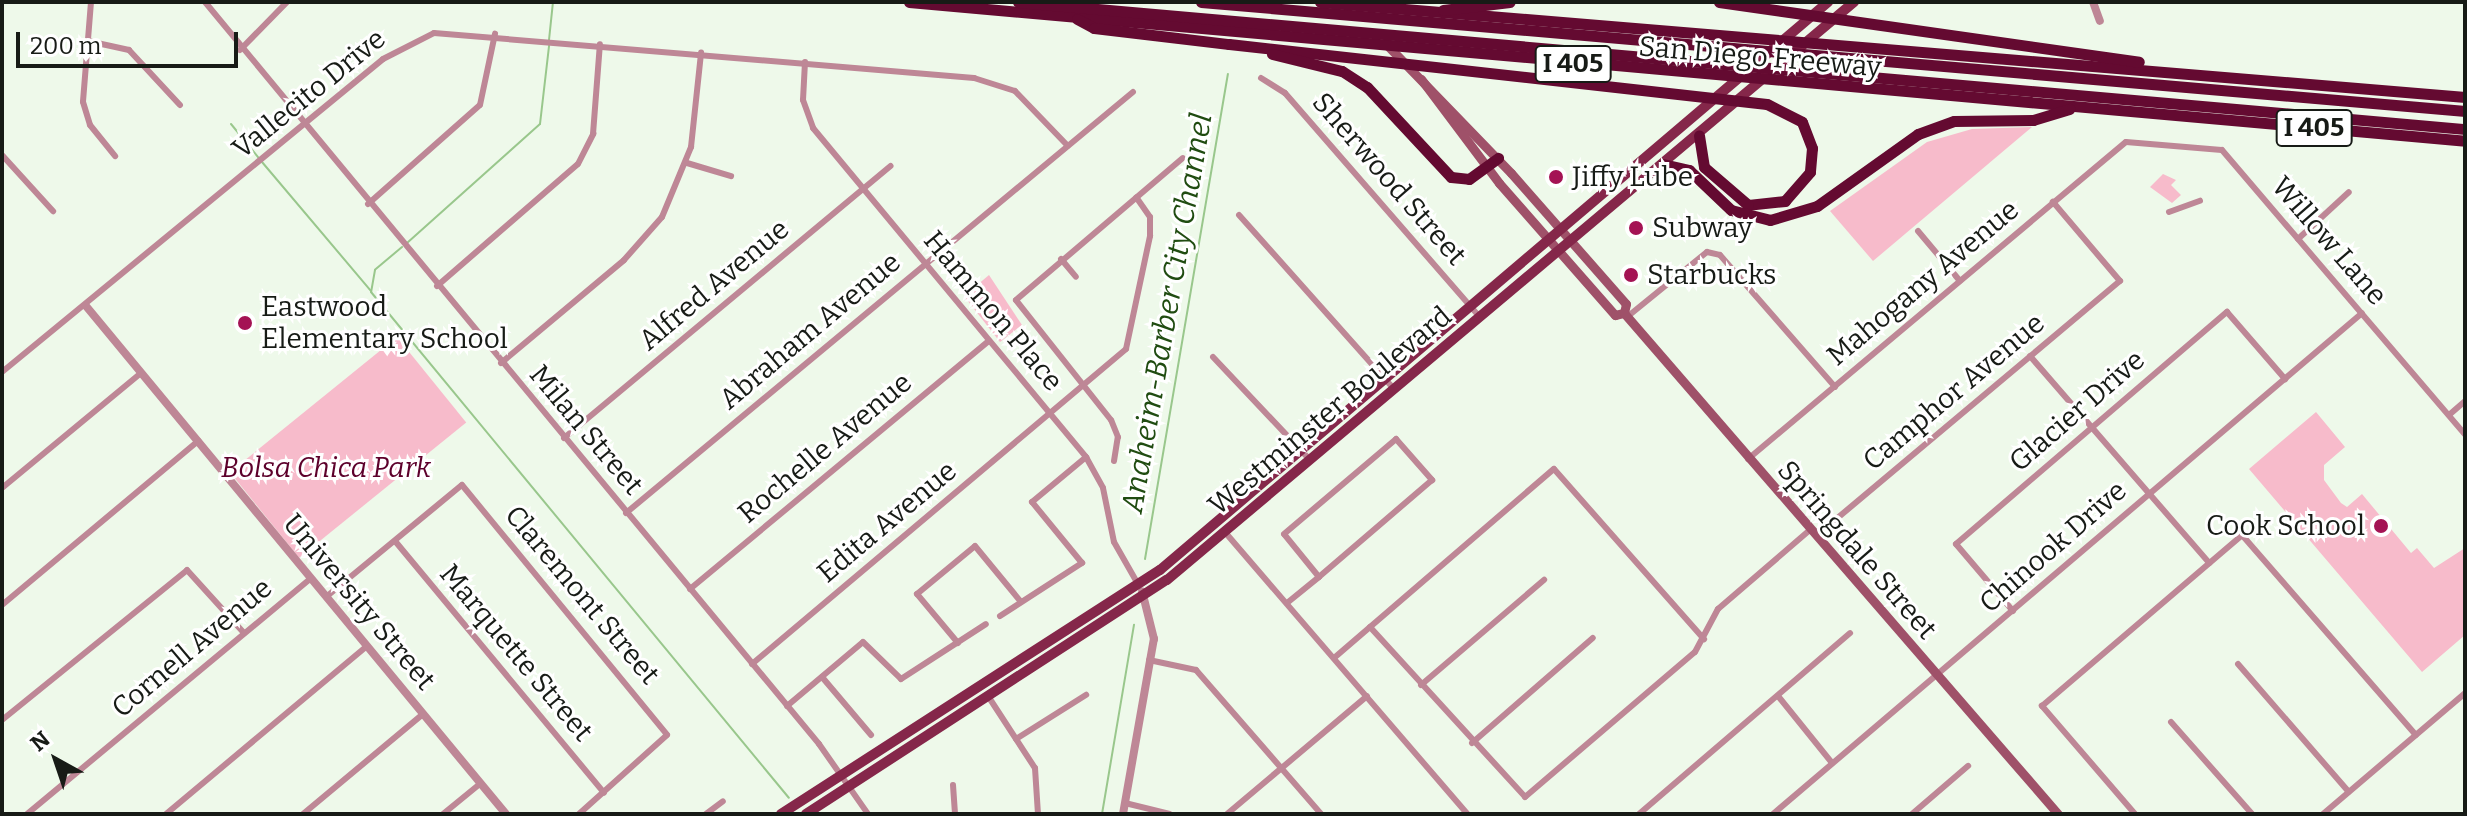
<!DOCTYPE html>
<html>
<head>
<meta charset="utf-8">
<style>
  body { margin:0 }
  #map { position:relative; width:2467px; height:816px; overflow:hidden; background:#eef9ea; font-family:Bitter,serif }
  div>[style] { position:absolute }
  .green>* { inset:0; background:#f7bbcb; transform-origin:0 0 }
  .stream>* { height:2px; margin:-1px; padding:0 1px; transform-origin:1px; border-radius:1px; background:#99c78c }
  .minor>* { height:6px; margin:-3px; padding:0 3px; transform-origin:3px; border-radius:3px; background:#be8796 }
  .tertiary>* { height:8px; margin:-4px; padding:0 4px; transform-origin:4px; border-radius:4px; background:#be8796 }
  .secondary>* { height:9px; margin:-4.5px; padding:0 4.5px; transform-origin:4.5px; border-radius:4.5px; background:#9f5169 }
  .primary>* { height:10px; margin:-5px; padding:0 5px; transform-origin:5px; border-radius:5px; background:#85274a }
  .motorway>* { height:11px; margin:-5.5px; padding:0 5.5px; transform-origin:5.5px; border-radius:5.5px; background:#640a31 }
  .dots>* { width:22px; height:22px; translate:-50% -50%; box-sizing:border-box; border:4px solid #fff; border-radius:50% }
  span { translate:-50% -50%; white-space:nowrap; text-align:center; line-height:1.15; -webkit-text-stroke:6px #fff; paint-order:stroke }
  .shield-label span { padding:2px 6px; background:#fff; border:2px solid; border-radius:6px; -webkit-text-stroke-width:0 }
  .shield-label { font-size:26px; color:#171b16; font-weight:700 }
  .street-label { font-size:28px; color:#171b16 }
  .poi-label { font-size:28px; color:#171b16 }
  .left { translate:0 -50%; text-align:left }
  .right { translate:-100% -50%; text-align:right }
  .park-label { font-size:28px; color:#5d002b; font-style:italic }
  .water-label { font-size:30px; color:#204c11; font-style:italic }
  .frame { position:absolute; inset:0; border:4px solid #171b16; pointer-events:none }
  .north { position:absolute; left:16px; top:720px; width:80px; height:80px; -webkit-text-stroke:6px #fff; paint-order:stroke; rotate:320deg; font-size:22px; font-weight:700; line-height:32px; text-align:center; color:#171b16 }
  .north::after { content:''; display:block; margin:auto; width:28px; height:36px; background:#171b16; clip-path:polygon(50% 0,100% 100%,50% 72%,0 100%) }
  .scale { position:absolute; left:16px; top:32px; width:222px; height:36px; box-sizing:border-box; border:4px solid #171b16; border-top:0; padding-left:10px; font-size:24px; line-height:28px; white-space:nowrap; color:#171b16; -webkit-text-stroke:6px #fff; paint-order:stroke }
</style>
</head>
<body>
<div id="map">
  <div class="green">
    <i style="clip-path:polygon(2032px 127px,1873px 261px,1830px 211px,1927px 142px,1972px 129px)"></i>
    <i style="clip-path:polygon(2163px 174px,2176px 180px,2171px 185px,2181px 195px,2172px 203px,2150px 187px)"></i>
    <i style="clip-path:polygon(989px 275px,1022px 325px,1000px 342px,964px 296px)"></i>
    <i style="left:397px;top:337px;width:110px;height:215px;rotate:51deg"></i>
    <i style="clip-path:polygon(2316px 412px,2345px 447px,2324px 465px,2324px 480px,2341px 503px,2347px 507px,2362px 494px,2411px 553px,2417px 548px,2434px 568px,2465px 548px,2465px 635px,2422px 672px,2249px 469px)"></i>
  </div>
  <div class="stream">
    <i style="left:549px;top:40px;width:38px;rotate:-84deg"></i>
    <i style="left:231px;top:124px;width:43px;rotate:50.7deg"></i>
    <i style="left:262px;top:162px;width:169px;rotate:49.8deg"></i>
    <i style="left:407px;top:243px;width:178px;rotate:-41.8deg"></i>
    <i style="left:540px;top:124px;width:79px;rotate:-83.4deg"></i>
    <i style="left:402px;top:247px;width:35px;rotate:140deg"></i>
    <i style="left:375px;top:270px;width:22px;rotate:100deg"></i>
    <i style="left:371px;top:292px;width:656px;rotate:50.44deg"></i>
    <i style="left:1145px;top:559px;width:492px;rotate:-80.3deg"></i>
    <i style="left:1102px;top:814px;width:192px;rotate:-80.4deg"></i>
  </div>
  <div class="minor">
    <i style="left:91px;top:2px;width:100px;rotate:94.6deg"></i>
    <i style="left:83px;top:102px;width:24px;rotate:73deg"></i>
    <i style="left:90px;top:125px;width:40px;rotate:51deg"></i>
    <i style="left:205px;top:2px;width:963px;rotate:50.39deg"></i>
    <i style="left:819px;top:744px;width:85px;rotate:55deg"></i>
    <i style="left:88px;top:41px;width:42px;rotate:12.4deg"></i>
    <i style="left:129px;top:50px;width:75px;rotate:47.2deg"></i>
    <i style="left:240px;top:50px;width:67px;rotate:-45.6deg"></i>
    <i style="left:805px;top:62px;width:38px;rotate:93deg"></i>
    <i style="left:803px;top:100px;width:30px;rotate:70deg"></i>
    <i style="left:813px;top:128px;width:428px;rotate:50.3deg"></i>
    <i style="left:1086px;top:457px;width:35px;rotate:61deg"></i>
    <i style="left:1103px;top:488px;width:55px;rotate:78.5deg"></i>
    <i style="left:1114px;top:542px;width:48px;rotate:60.3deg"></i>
    <i style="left:1261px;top:78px;width:28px;rotate:32deg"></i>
    <i style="left:1285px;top:93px;width:294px;rotate:49deg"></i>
    <i style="left:2px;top:155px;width:76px;rotate:47.7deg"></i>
    <i style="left:687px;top:163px;width:46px;rotate:16.5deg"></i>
    <i style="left:368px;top:204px;width:149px;rotate:-41.5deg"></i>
    <i style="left:480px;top:105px;width:73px;rotate:-78.1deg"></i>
    <i style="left:2169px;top:212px;width:33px;rotate:-20deg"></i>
    <i style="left:1239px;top:215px;width:232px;rotate:48.3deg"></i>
    <i style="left:1918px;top:231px;width:65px;rotate:50deg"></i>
    <i style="left:2298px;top:239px;width:69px;rotate:-42.7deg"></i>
    <i style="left:1061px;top:259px;width:23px;rotate:50deg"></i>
    <i style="left:437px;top:286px;width:186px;rotate:-40.9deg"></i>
    <i style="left:578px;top:164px;width:34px;rotate:-63deg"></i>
    <i style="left:593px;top:134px;width:90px;rotate:-85.6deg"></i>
    <i style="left:1627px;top:317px;width:103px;rotate:-39.1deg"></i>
    <i style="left:1707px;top:252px;width:13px;rotate:13deg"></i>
    <i style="left:1720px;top:255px;width:175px;rotate:48.9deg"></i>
    <i style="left:2030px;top:356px;width:274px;rotate:49.1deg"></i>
    <i style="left:1213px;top:357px;width:140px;rotate:46.7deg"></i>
    <i style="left:501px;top:363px;width:160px;rotate:-39.9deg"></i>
    <i style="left:624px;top:260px;width:57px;rotate:-48.5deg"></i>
    <i style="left:662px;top:217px;width:76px;rotate:-67.5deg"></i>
    <i style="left:691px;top:147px;width:95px;rotate:-83.9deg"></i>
    <i style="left:2px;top:372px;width:493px;rotate:-39.4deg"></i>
    <i style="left:383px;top:59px;width:57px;rotate:-27deg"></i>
    <i style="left:434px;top:33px;width:542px;rotate:4.76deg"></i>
    <i style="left:974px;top:78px;width:43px;rotate:17.6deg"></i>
    <i style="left:1015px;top:91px;width:76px;rotate:46.1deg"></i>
    <i style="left:2449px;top:415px;width:21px;rotate:-41deg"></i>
    <i style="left:564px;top:438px;width:425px;rotate:-39.8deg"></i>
    <i style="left:1396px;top:439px;width:55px;rotate:48.7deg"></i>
    <i style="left:1432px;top:480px;width:149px;rotate:139.4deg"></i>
    <i style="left:1319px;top:577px;width:55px;rotate:-129.1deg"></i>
    <i style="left:1284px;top:534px;width:147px;rotate:-40.3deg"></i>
    <i style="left:1748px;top:459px;width:493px;rotate:-40deg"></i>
    <i style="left:2126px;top:142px;width:96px;rotate:4.8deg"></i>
    <i style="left:2222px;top:150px;width:375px;rotate:49.5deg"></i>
    <i style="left:1114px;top:461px;width:24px;rotate:-81deg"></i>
    <i style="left:1118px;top:437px;width:18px;rotate:-112deg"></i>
    <i style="left:1111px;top:420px;width:153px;rotate:-128.4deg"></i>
    <i style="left:1016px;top:300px;width:219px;rotate:-40.4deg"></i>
    <i style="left:2px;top:488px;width:180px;rotate:-39.6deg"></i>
    <i style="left:626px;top:513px;width:659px;rotate:-39.71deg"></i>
    <i style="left:1224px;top:531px;width:373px;rotate:49.3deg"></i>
    <i style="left:1816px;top:536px;width:397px;rotate:-40deg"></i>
    <i style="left:2120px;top:281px;width:104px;rotate:-130.3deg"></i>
    <i style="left:395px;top:541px;width:327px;rotate:50.3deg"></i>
    <i style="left:690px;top:589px;width:388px;rotate:-39.7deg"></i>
    <i style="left:326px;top:597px;width:176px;rotate:-39.5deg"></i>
    <i style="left:462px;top:485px;width:323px;rotate:50.6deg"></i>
    <i style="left:667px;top:735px;width:118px;rotate:138.1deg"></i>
    <i style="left:1287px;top:603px;width:41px;rotate:-39.1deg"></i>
    <i style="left:2px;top:605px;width:256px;rotate:-39.9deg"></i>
    <i style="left:2013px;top:611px;width:88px;rotate:-130.4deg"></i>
    <i style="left:1956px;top:544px;width:357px;rotate:-40.6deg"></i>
    <i style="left:2227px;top:312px;width:89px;rotate:49.1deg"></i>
    <i style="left:1000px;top:616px;width:98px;rotate:-32.9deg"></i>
    <i style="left:1082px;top:563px;width:79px;rotate:-129.3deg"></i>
    <i style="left:1032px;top:502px;width:70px;rotate:-39.8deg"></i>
    <i style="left:1370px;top:627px;width:230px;rotate:47.6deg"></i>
    <i style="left:1525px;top:797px;width:223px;rotate:-40.5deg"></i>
    <i style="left:1695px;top:652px;width:49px;rotate:-61.9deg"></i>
    <i style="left:1718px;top:609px;width:123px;rotate:-40.7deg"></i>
    <i style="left:958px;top:643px;width:64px;rotate:-129.9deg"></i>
    <i style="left:917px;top:594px;width:75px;rotate:-39.6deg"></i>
    <i style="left:975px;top:546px;width:72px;rotate:50.6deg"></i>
    <i style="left:1334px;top:658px;width:290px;rotate:-40.7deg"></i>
    <i style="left:1554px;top:469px;width:227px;rotate:48.6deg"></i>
    <i style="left:1149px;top:660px;width:48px;rotate:12deg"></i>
    <i style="left:1196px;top:670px;width:191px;rotate:49deg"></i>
    <i style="left:752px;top:664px;width:489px;rotate:-40.1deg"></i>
    <i style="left:1126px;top:349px;width:116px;rotate:-78deg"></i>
    <i style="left:1150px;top:236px;width:19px;rotate:-90deg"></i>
    <i style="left:1150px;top:217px;width:24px;rotate:-125deg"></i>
    <i style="left:2238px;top:664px;width:169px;rotate:49.1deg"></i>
    <i style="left:822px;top:677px;width:76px;rotate:49.8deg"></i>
    <i style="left:1421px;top:685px;width:162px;rotate:-40.5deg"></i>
    <i style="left:988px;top:696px;width:86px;rotate:56.9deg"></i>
    <i style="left:1035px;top:768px;width:46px;rotate:86.3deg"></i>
    <i style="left:1778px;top:696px;width:86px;rotate:51.1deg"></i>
    <i style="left:787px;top:706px;width:99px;rotate:-40.1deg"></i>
    <i style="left:863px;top:642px;width:53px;rotate:44.2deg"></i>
    <i style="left:901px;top:679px;width:101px;rotate:-32.9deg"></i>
    <i style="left:2px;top:720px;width:238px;rotate:-39deg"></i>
    <i style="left:187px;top:570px;width:85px;rotate:47.9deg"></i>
    <i style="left:2171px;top:722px;width:123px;rotate:48.6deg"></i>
    <i style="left:1016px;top:739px;width:83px;rotate:-32.2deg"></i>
    <i style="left:1472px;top:743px;width:160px;rotate:-41deg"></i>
    <i style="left:953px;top:785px;width:29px;rotate:86deg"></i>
    <i style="left:1125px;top:803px;width:46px;rotate:13.7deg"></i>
    <i style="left:27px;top:814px;width:369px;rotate:-39.7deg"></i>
    <i style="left:166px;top:814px;width:262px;rotate:-39.9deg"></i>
    <i style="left:303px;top:814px;width:156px;rotate:-39.8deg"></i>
    <i style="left:443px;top:814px;width:49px;rotate:-39.2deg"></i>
    <i style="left:706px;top:814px;width:21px;rotate:-37deg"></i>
    <i style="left:1227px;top:814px;width:183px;rotate:-40.1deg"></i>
    <i style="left:1639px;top:814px;width:278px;rotate:-40.6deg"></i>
    <i style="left:1773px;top:814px;width:773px;rotate:-40.38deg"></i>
    <i style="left:1912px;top:814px;width:74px;rotate:-40.6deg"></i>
    <i style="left:2135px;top:814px;width:143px;rotate:-130.7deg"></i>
    <i style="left:2042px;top:706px;width:263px;rotate:-40.5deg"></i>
    <i style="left:2242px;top:535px;width:265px;rotate:49deg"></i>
    <i style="left:2323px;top:814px;width:187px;rotate:-40.4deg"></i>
  </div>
  <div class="tertiary">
    <i style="left:2093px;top:2px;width:20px;rotate:70deg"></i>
    <i style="left:86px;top:306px;width:659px;rotate:50.42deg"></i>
    <i style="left:1123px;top:814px;width:178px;rotate:-80deg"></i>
    <i style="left:1154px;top:639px;width:49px;rotate:-104deg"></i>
  </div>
  <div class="secondary">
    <i style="left:1387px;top:45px;width:178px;rotate:45.9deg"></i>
    <i style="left:1511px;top:173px;width:174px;rotate:48.7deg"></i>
    <i style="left:1626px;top:304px;width:9px;rotate:103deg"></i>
    <i style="left:1421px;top:79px;width:130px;rotate:53.1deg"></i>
    <i style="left:1499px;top:183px;width:176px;rotate:48.7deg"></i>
    <i style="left:1615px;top:315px;width:9px;rotate:-13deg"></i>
    <i style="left:1624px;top:313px;width:663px;rotate:49.1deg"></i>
  </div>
  <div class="primary">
    <i style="left:781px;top:814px;width:451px;rotate:-32.8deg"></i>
    <i style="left:1160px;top:570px;width:877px;rotate:-40.37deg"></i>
    <i style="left:806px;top:814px;width:430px;rotate:-33deg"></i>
    <i style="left:1167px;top:580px;width:898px;rotate:-40.08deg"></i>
  </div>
  <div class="motorway">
    <i style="left:909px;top:2px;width:1562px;rotate:5.1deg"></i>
    <i style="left:1018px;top:2px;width:1453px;rotate:5.02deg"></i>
    <i style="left:1201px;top:2px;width:1269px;rotate:4.93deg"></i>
    <i style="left:1320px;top:2px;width:1149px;rotate:4.74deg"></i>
    <i style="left:1719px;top:2px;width:424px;rotate:8.1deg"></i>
    <i style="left:1443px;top:10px;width:67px;rotate:-6.8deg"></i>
    <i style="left:1077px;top:19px;width:19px;rotate:28deg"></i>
    <i style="left:1094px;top:28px;width:136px;rotate:6.8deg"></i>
    <i style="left:1229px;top:44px;width:541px;rotate:6.36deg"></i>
    <i style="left:1767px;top:104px;width:39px;rotate:27deg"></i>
    <i style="left:1802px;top:122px;width:28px;rotate:69deg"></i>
    <i style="left:1812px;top:148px;width:24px;rotate:95deg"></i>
    <i style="left:1810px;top:172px;width:38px;rotate:131deg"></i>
    <i style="left:1785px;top:201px;width:37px;rotate:174deg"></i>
    <i style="left:1748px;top:205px;width:58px;rotate:-139.2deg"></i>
    <i style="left:1704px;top:167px;width:32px;rotate:-99deg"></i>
    <i style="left:1272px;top:54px;width:72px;rotate:13.7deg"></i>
    <i style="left:1342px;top:71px;width:30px;rotate:33deg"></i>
    <i style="left:1367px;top:87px;width:123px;rotate:47deg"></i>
    <i style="left:1451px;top:177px;width:18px;rotate:6deg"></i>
    <i style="left:1469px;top:179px;width:36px;rotate:-36deg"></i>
    <i style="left:1663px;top:164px;width:27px;rotate:13deg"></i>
    <i style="left:1689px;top:170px;width:58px;rotate:43.6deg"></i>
    <i style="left:1731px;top:210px;width:40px;rotate:14.4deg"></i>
    <i style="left:1770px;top:220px;width:49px;rotate:-16.6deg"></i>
    <i style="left:1817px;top:206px;width:124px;rotate:-35.5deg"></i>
    <i style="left:1918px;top:134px;width:38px;rotate:-20deg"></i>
    <i style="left:1954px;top:121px;width:79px;rotate:-0.7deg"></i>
    <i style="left:2033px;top:120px;width:38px;rotate:-17deg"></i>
  </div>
  <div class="dots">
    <i style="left:1556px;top:177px;background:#a41354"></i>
    <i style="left:1636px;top:228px;background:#a41354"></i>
    <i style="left:1631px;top:275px;background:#a41354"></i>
    <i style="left:245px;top:323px;background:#a41354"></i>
    <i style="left:2381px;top:526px;background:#a41354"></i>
  </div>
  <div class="shield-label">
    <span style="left:1573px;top:64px">I 405</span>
    <span style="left:2314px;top:128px">I 405</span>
  </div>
  <div class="street-label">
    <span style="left:1760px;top:57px;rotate:5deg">San Diego Freeway</span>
    <span style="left:309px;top:94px;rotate:-39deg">Vallecito Drive</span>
    <span style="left:1389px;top:179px;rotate:49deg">Sherwood Street</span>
    <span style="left:2329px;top:241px;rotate:49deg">Willow Lane</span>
    <span style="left:1923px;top:283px;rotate:-40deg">Mahogany Avenue</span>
    <span style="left:714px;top:285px;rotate:-40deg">Alfred Avenue</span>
    <span style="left:993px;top:311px;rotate:50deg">Hammon Place</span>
    <span style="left:810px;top:331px;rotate:-40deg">Abraham Avenue</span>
    <span style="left:1954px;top:392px;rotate:-40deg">Camphor Avenue</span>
    <span style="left:1330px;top:411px;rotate:-40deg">Westminster Boulevard</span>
    <span style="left:2077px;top:411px;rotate:-41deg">Glacier Drive</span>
    <span style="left:586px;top:430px;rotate:50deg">Milan Street</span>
    <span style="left:825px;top:448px;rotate:-40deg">Rochelle Avenue</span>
    <span style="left:887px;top:522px;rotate:-40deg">Edita Avenue</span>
    <span style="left:2053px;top:547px;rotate:-41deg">Chinook Drive</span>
    <span style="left:1857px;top:550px;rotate:49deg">Springdale Street</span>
    <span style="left:582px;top:595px;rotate:50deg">Claremont Street</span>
    <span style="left:359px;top:602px;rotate:50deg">University Street</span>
    <span style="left:192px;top:648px;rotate:-40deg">Cornell Avenue</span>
    <span style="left:516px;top:653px;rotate:50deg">Marquette Street</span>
  </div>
  <div class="poi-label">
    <span class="left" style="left:1572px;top:177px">Jiffy Lube</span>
    <span class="left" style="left:1652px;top:228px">Subway</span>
    <span class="left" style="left:1647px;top:275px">Starbucks</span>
    <span class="left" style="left:261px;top:323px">Eastwood<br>Elementary School</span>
    <span class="right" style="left:2365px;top:526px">Cook School</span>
  </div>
  <div class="park-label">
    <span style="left:326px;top:468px">Bolsa Chica Park</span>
  </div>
  <div class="water-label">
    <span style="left:1167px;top:313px;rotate:-80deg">Anaheim-Barber City Channel</span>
  </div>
  <div class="frame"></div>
  <div class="north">N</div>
  <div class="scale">200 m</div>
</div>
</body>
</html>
